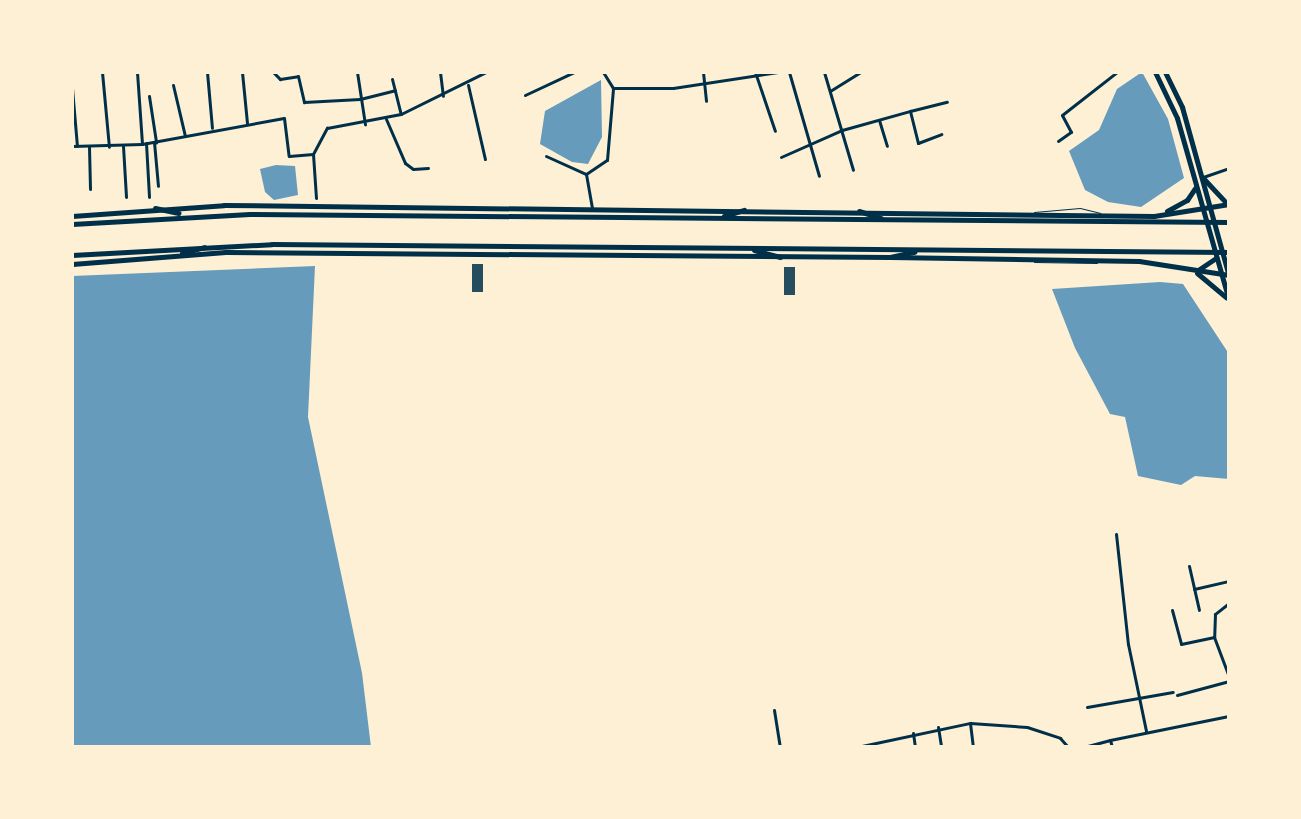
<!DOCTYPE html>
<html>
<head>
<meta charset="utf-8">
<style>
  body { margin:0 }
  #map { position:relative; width:1301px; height:819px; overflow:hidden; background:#fdf0d5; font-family:"Nunito Sans",sans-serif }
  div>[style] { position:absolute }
  .water>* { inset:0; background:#669bbc }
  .building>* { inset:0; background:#264d5e; transform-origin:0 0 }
  .service>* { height:1px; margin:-0.5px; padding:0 0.5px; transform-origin:0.5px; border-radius:0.5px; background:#003049 }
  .minor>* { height:3px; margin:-1.5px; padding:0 1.5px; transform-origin:1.5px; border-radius:1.5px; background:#003049 }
  .primary>* { height:5px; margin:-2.5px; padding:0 2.5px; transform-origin:2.5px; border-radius:2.5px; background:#003049 }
  .motorway>* { height:5px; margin:-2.5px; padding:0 2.5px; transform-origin:2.5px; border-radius:2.5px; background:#003049 }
  span { translate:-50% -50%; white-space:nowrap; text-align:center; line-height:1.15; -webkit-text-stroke:6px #fdf0d5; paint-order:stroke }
  .frame { position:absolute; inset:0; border:74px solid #fdf0d5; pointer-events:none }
</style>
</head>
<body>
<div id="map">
  <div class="water">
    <i style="clip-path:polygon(1142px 72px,1168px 119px,1184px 178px,1141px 207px,1108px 202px,1085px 190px,1069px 151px,1099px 130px,1117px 89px)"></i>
    <i style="clip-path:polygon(601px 80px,602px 137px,588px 164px,572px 162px,540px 144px,545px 111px)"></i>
    <i style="clip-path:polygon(276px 165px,295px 166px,298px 195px,274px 200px,265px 192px,260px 169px)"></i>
    <i style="clip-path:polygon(315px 266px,308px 417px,362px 673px,371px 747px,72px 747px,72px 276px)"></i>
    <i style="clip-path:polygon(1160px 282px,1183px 284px,1229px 354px,1229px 479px,1195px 476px,1181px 485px,1138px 476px,1125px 417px,1110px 414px,1075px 348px,1052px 289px)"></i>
  </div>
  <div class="building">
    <i style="left:472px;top:264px;width:11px;height:28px"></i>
    <i style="left:784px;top:267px;width:11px;height:28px"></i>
  </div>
  <div class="service">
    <i style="left:1034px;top:212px;width:46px;rotate:-5deg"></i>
    <i style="left:1080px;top:208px;width:21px;rotate:14deg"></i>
    <i style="left:1034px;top:262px;width:63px;rotate:0.9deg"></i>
  </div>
  <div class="minor">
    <i style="left:102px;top:72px;width:75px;rotate:84.7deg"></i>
    <i style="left:137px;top:72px;width:72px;rotate:86deg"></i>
    <i style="left:207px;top:72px;width:56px;rotate:84.9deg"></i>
    <i style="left:242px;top:72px;width:51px;rotate:84.4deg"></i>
    <i style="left:273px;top:72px;width:10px;rotate:45deg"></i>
    <i style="left:280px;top:79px;width:18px;rotate:-9deg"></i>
    <i style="left:298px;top:76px;width:27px;rotate:77deg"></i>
    <i style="left:304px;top:102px;width:56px;rotate:-3.1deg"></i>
    <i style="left:360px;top:99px;width:36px;rotate:-14deg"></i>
    <i style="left:357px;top:72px;width:53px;rotate:81.3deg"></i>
    <i style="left:440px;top:72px;width:24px;rotate:83deg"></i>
    <i style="left:603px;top:72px;width:19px;rotate:58deg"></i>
    <i style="left:613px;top:88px;width:60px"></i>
    <i style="left:673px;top:88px;width:106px;rotate:-8.7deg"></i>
    <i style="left:703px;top:72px;width:29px;rotate:84deg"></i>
    <i style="left:755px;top:72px;width:62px;rotate:71.3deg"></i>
    <i style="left:789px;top:72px;width:108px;rotate:73.9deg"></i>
    <i style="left:824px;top:72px;width:102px;rotate:73.5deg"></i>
    <i style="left:392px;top:79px;width:36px;rotate:76deg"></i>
    <i style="left:173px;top:85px;width:52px;rotate:76.8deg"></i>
    <i style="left:468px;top:85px;width:76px;rotate:77.1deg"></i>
    <i style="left:72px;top:88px;width:58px;rotate:85.1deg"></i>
    <i style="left:830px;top:91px;width:36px;rotate:-32deg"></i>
    <i style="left:525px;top:95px;width:54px;rotate:-25.1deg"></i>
    <i style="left:149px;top:96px;width:47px;rotate:81.3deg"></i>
    <i style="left:910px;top:111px;width:38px;rotate:-14deg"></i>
    <i style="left:386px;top:119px;width:48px;rotate:66.6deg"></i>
    <i style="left:405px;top:163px;width:10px;rotate:37deg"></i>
    <i style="left:413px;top:169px;width:15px;rotate:-4deg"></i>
    <i style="left:879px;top:120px;width:27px;rotate:73deg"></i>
    <i style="left:1058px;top:141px;width:16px;rotate:-35deg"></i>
    <i style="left:1071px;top:132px;width:19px;rotate:-118deg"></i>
    <i style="left:1062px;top:115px;width:70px;rotate:-38deg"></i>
    <i style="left:154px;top:142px;width:44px;rotate:84.8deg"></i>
    <i style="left:146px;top:143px;width:54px;rotate:86.8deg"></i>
    <i style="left:72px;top:146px;width:70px;rotate:-1.6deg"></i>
    <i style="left:142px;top:144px;width:144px;rotate:-10.4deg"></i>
    <i style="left:284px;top:118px;width:38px;rotate:83deg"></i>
    <i style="left:289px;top:156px;width:24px;rotate:-5deg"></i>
    <i style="left:123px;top:146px;width:51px;rotate:86.6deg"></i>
    <i style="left:89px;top:147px;width:42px;rotate:88.6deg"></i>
    <i style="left:546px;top:156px;width:44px;rotate:24.2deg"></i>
    <i style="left:781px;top:157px;width:67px;rotate:-23.9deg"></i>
    <i style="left:842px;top:130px;width:71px;rotate:-15.6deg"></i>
    <i style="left:910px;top:111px;width:33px;rotate:76deg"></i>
    <i style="left:918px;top:143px;width:25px;rotate:-21deg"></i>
    <i style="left:586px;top:174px;width:25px;rotate:-34deg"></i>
    <i style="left:607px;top:160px;width:72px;rotate:-85.2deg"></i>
    <i style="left:586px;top:174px;width:35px;rotate:80deg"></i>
    <i style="left:1203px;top:177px;width:28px;rotate:-19deg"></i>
    <i style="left:316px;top:198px;width:44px;rotate:-93.9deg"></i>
    <i style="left:313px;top:154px;width:30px;rotate:-62deg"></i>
    <i style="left:327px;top:128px;width:75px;rotate:-10.7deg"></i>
    <i style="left:401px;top:114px;width:95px;rotate:-26.3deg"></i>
    <i style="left:1116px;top:534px;width:111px;rotate:83.8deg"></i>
    <i style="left:1128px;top:644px;width:89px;rotate:78.3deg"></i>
    <i style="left:1189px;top:566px;width:45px;rotate:77.2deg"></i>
    <i style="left:1194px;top:589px;width:36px;rotate:-13deg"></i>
    <i style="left:1229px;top:603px;width:18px;rotate:142deg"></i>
    <i style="left:1215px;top:614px;width:23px;rotate:92deg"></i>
    <i style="left:1214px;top:637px;width:43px;rotate:69.4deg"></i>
    <i style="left:1172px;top:610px;width:35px;rotate:75deg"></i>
    <i style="left:1181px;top:644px;width:34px;rotate:-12deg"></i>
    <i style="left:1177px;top:695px;width:54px;rotate:-15.1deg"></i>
    <i style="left:1087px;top:707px;width:87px;rotate:-9.9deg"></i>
    <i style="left:774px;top:710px;width:37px;rotate:81deg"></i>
    <i style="left:970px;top:723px;width:24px;rotate:83deg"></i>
    <i style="left:938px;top:727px;width:20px;rotate:81deg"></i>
    <i style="left:913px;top:733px;width:14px;rotate:82deg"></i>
    <i style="left:857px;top:747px;width:116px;rotate:-12deg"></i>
    <i style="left:970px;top:723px;width:57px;rotate:4deg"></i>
    <i style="left:1027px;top:727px;width:35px;rotate:18deg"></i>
    <i style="left:1060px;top:738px;width:12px;rotate:48deg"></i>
    <i style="left:1084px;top:747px;width:27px;rotate:-15deg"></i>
    <i style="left:1112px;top:747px;width:7px;rotate:-106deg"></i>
    <i style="left:1110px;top:740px;width:121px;rotate:-11.4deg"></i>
  </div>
  <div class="primary">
    <i style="left:1155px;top:72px;width:51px;rotate:64.4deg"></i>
    <i style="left:1177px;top:118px;width:189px;rotate:74.1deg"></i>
    <i style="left:1165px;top:72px;width:39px;rotate:64deg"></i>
    <i style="left:1182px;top:107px;width:176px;rotate:74.5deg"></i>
    <i style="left:1204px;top:179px;width:34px;rotate:47deg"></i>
    <i style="left:1167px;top:211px;width:23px;rotate:-29deg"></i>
    <i style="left:1187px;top:200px;width:14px;rotate:-56deg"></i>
    <i style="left:72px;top:216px;width:152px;rotate:-4.1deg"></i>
    <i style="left:224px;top:205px;width:930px;rotate:0.68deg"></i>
    <i style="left:1154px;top:216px;width:76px;rotate:-9.1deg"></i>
    <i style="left:72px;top:264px;width:154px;rotate:-4.5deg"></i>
    <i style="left:226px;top:252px;width:664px;rotate:0.43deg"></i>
    <i style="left:890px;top:257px;width:249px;rotate:0.9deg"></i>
    <i style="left:1139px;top:261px;width:91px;rotate:8.8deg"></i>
    <i style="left:1198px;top:270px;width:22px;rotate:-34deg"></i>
    <i style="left:1197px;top:273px;width:38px;rotate:40deg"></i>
  </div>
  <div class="motorway">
    <i style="left:155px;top:208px;width:24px;rotate:12deg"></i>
    <i style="left:859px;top:211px;width:23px;rotate:18deg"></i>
    <i style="left:724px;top:216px;width:21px;rotate:-17deg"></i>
    <i style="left:72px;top:224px;width:178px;rotate:-3.2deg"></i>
    <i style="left:250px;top:214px;width:979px;rotate:0.47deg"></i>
    <i style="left:754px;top:250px;width:27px;rotate:15deg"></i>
    <i style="left:182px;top:253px;width:23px;rotate:-15deg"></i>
    <i style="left:72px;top:255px;width:200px;rotate:-3.1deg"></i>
    <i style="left:272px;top:244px;width:957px;rotate:0.48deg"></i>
    <i style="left:890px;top:257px;width:25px;rotate:-12deg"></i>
    <i style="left:72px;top:264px;width:1px"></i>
  </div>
  <div class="frame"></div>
</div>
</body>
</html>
